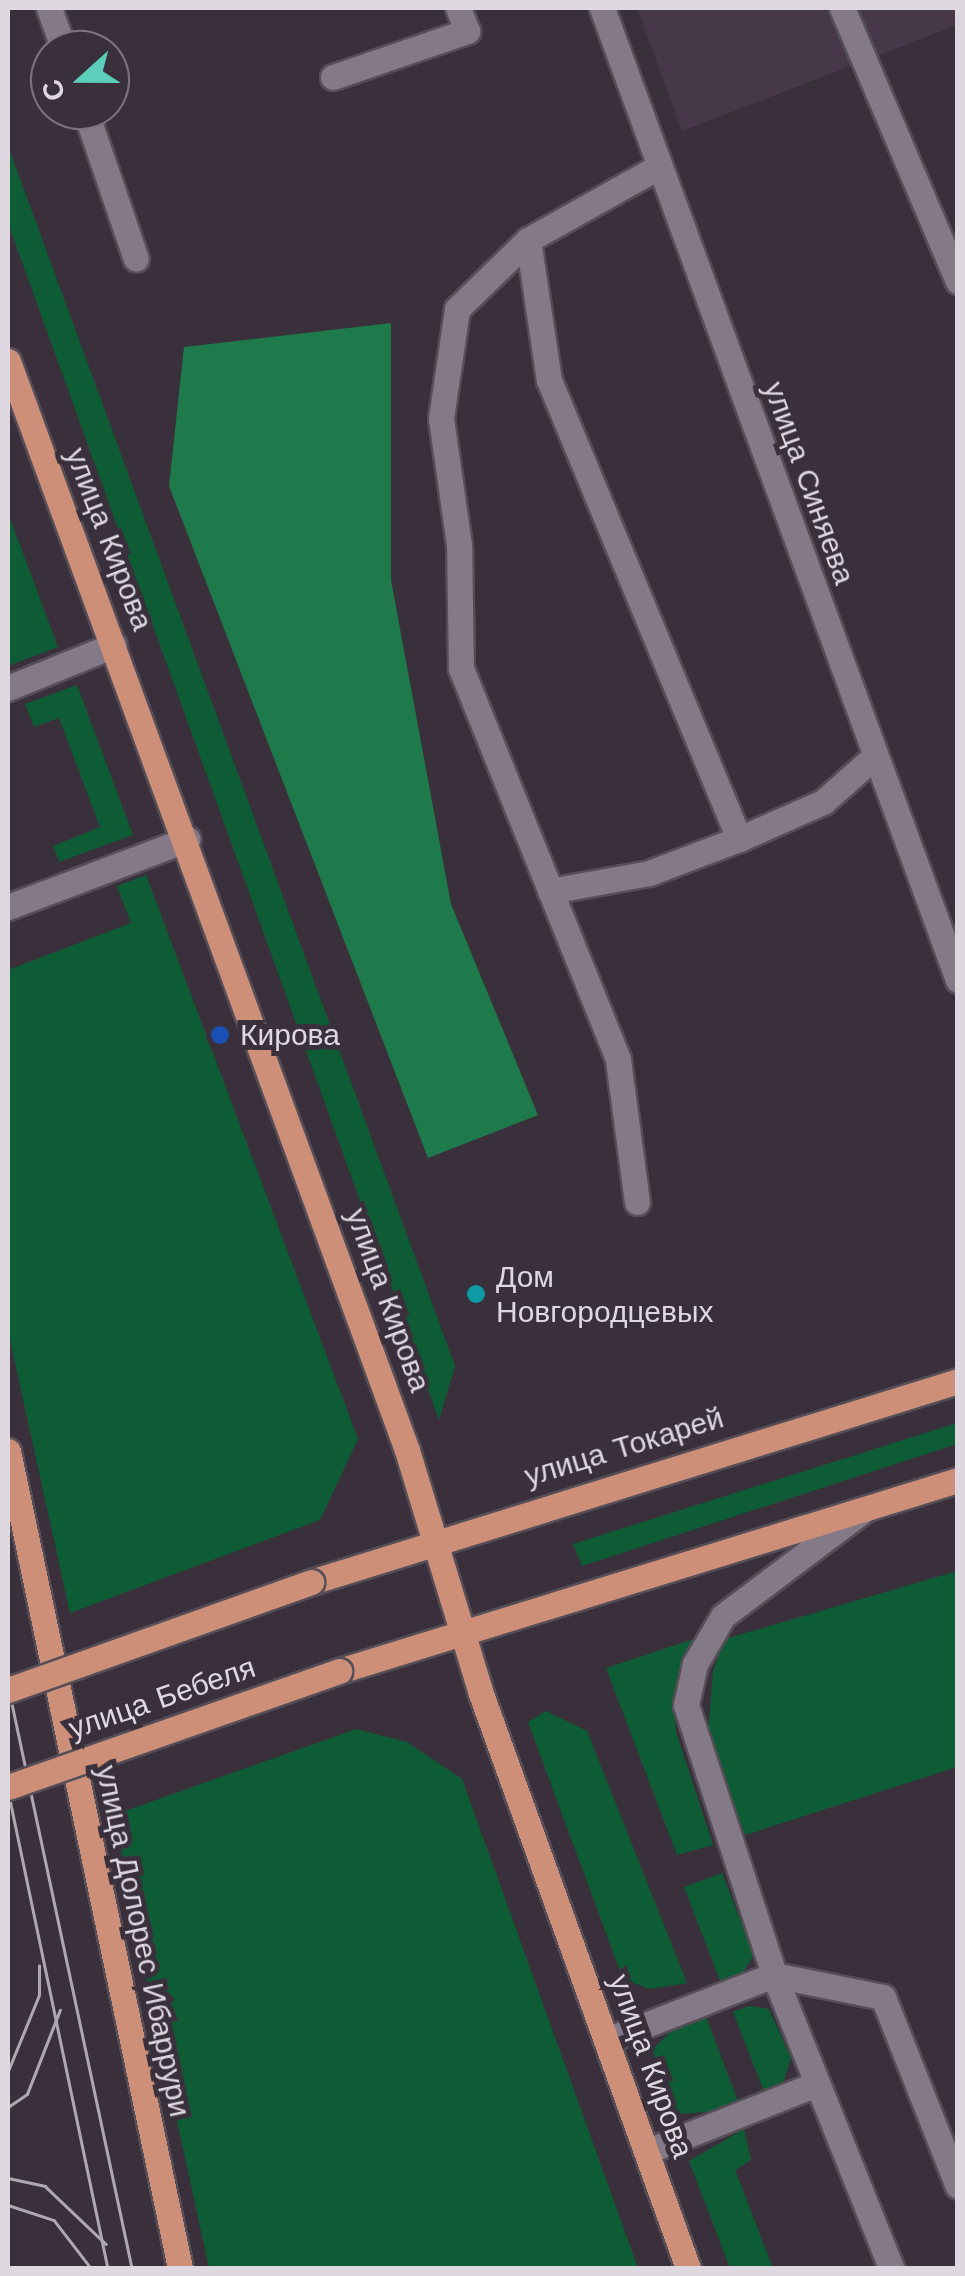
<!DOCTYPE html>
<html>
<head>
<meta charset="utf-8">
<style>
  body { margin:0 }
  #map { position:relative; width:965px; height:2276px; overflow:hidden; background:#39303c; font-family:"Work Sans",sans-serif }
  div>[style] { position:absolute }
  .built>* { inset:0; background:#463849 }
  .green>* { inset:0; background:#0e5c35 }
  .forest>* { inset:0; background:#1e7a4a }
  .roads { filter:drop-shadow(2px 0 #554e58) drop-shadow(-2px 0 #554e58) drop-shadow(0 2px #554e58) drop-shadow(0 -2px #554e58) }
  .minor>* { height:25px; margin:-12.5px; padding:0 12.5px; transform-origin:12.5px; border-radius:12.5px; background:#847987 }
  .major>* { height:25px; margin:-12.5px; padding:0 12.5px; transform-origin:12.5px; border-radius:12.5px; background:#ce8f78 }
  .tram>* { height:2.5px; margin:-1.25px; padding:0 1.25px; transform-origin:1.25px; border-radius:1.25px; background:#aea8b1 }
  .bridges { filter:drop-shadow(2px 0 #554e58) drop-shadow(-2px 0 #554e58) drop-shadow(0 2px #554e58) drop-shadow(0 -2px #554e58) }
  .major-bridge>* { height:25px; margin:-12.5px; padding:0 12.5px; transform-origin:12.5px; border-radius:12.5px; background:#ce8f78 }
  .dots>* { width:28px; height:28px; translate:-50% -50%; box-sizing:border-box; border:5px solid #39303c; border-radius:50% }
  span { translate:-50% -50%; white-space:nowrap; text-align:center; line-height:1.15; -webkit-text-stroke:10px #39303c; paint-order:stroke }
  .street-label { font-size:30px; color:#ded8e0 }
  .poi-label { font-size:30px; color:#ded8e0 }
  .left { translate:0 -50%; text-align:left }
  .frame { position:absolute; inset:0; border:10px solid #ded8e0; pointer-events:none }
  .north { position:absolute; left:30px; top:30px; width:100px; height:100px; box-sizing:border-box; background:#39303c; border:2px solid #7b737e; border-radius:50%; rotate:249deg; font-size:28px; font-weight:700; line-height:40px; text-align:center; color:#ded8e0 }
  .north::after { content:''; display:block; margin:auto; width:35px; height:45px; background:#5ccebb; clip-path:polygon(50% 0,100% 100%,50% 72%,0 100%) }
</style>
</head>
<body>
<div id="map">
  <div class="built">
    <i style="clip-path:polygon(637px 8px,957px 8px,957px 25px,682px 131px)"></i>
  </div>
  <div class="green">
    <i style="clip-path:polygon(8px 146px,455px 1366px,439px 1420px,8px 223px)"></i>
    <i style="clip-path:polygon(8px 513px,58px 647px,8px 666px)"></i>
    <i style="clip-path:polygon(77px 685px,133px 835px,59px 862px,53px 846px,100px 827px,59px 718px,34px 727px,25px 704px)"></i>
    <i style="clip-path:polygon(146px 875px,358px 1439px,320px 1520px,70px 1613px,8px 1331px,8px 970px,131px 923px,117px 886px)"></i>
    <i style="clip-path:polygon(957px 1423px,957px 1444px,582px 1566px,573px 1544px)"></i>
    <i style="clip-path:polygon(957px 1571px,957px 1767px,745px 1835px,708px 1732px,713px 1671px,725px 1639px)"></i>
    <i style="clip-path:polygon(697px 1638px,674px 1701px,676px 1732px,713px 1845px,677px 1855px,606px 1668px)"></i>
    <i style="clip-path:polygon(546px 1711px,587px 1731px,687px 1983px,650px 1989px,623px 1979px,528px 1722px)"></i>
    <i style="clip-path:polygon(356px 1729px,407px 1742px,462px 1779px,638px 2268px,209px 2268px,111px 1816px)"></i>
    <i style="clip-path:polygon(722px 1873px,754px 1955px,741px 1976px,721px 1983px,684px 1887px)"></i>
    <i style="clip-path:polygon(749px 2006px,769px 2009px,791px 2058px,783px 2083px,765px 2094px,733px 2012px)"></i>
    <i style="clip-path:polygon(706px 2017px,738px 2101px,708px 2112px,677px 2114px,652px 2050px,669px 2033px)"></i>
    <i style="clip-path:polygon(744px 2129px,751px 2160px,735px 2170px,773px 2268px,730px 2268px,689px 2161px)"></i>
  </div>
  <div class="forest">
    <i style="clip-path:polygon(391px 323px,391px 580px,451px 904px,538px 1115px,428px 1158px,169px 486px,184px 347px)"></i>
  </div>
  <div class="roads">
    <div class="minor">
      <i style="left:49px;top:8px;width:45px;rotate:70.3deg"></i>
      <i style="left:602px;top:8px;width:1035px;rotate:69.88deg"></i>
      <i style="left:842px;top:8px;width:297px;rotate:67deg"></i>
      <i style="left:333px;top:77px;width:142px;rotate:-18.9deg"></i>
      <i style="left:467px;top:31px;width:25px;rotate:-111deg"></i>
      <i style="left:85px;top:110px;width:157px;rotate:71.1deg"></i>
      <i style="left:528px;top:240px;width:142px;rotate:81.5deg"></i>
      <i style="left:549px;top:380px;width:497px;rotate:67.5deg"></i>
      <i style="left:8px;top:688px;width:114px;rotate:-22.1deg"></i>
      <i style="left:550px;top:891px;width:101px;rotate:-10.3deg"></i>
      <i style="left:649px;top:873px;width:96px;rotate:-20.7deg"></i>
      <i style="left:739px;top:839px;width:92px;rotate:-23.8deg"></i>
      <i style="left:823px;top:802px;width:69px;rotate:-41.5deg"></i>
      <i style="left:8px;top:907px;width:192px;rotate:-20.7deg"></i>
      <i style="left:637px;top:1202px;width:144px;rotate:-97.6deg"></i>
      <i style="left:618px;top:1059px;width:421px;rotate:-111.9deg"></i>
      <i style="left:461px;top:668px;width:123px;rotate:-90.9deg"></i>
      <i style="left:459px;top:545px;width:128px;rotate:-98.1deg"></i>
      <i style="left:441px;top:418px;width:110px;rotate:-81.6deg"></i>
      <i style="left:457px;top:309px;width:99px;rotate:-44.2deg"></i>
      <i style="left:528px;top:240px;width:149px;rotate:-29.3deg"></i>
      <i style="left:865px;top:1509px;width:178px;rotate:143deg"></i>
      <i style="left:723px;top:1616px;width:56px;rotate:120.3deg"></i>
      <i style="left:695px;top:1664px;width:42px;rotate:102.4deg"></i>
      <i style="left:686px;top:1705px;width:284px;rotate:71.9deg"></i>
      <i style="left:774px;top:1975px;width:315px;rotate:68.2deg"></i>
      <i style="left:607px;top:2040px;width:179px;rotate:-21.3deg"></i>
      <i style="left:774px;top:1975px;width:111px;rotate:11.4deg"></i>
      <i style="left:883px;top:1997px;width:203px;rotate:68.4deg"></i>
      <i style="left:648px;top:2151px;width:181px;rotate:-21.7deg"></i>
    </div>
    <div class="major">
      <i style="left:8px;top:361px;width:1160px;rotate:69.88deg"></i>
      <i style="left:407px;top:1450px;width:252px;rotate:73.1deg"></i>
      <i style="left:480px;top:1691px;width:613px;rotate:70.18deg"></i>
      <i style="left:8px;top:1451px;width:835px;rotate:78.11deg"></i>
      <i style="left:311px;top:1582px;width:678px;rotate:-17.26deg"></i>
      <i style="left:339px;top:1671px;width:648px;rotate:-17.15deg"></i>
    </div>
  </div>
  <div class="tram">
    <i style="left:8px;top:1685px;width:596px;rotate:77.99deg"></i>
    <i style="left:8px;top:1790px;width:488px;rotate:78.2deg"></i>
    <i style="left:8px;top:2071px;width:82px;rotate:-67.8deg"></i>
    <i style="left:39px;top:1995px;width:29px;rotate:-90deg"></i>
    <i style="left:8px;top:2107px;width:23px;rotate:-34deg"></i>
    <i style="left:27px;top:2094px;width:90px;rotate:-68.6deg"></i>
    <i style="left:8px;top:2178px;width:38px;rotate:12deg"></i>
    <i style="left:45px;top:2186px;width:84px;rotate:43.6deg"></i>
    <i style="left:8px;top:2205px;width:48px;rotate:18.1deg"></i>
    <i style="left:54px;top:2220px;width:61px;rotate:52.4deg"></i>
  </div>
  <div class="bridges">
    <div class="major-bridge">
      <i style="left:8px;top:1690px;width:322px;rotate:-19.6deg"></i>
      <i style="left:8px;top:1787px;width:351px;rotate:-19.3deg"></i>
    </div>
  </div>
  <div class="dots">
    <i style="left:220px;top:1035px;background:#1a4fb4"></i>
    <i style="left:476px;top:1294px;background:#0f9aa8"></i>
  </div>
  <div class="street-label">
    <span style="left:809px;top:483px;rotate:70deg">улица Синяева</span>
    <span style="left:109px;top:539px;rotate:69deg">улица Кирова</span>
    <span style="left:388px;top:1300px;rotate:70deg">улица Кирова</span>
    <span style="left:624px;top:1447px;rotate:-17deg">улица Токарей</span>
    <span style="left:162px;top:1698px;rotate:-19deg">улица Бебеля</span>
    <span style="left:143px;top:1941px;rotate:78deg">улица Долорес Ибаррури</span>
    <span style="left:651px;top:2066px;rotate:70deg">улица Кирова</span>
  </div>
  <div class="poi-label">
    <span class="left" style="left:240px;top:1035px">Кирова</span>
    <span class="left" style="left:496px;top:1294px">Дом<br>Новгородцевых</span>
  </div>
  <div class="frame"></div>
  <div class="north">С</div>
</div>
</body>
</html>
